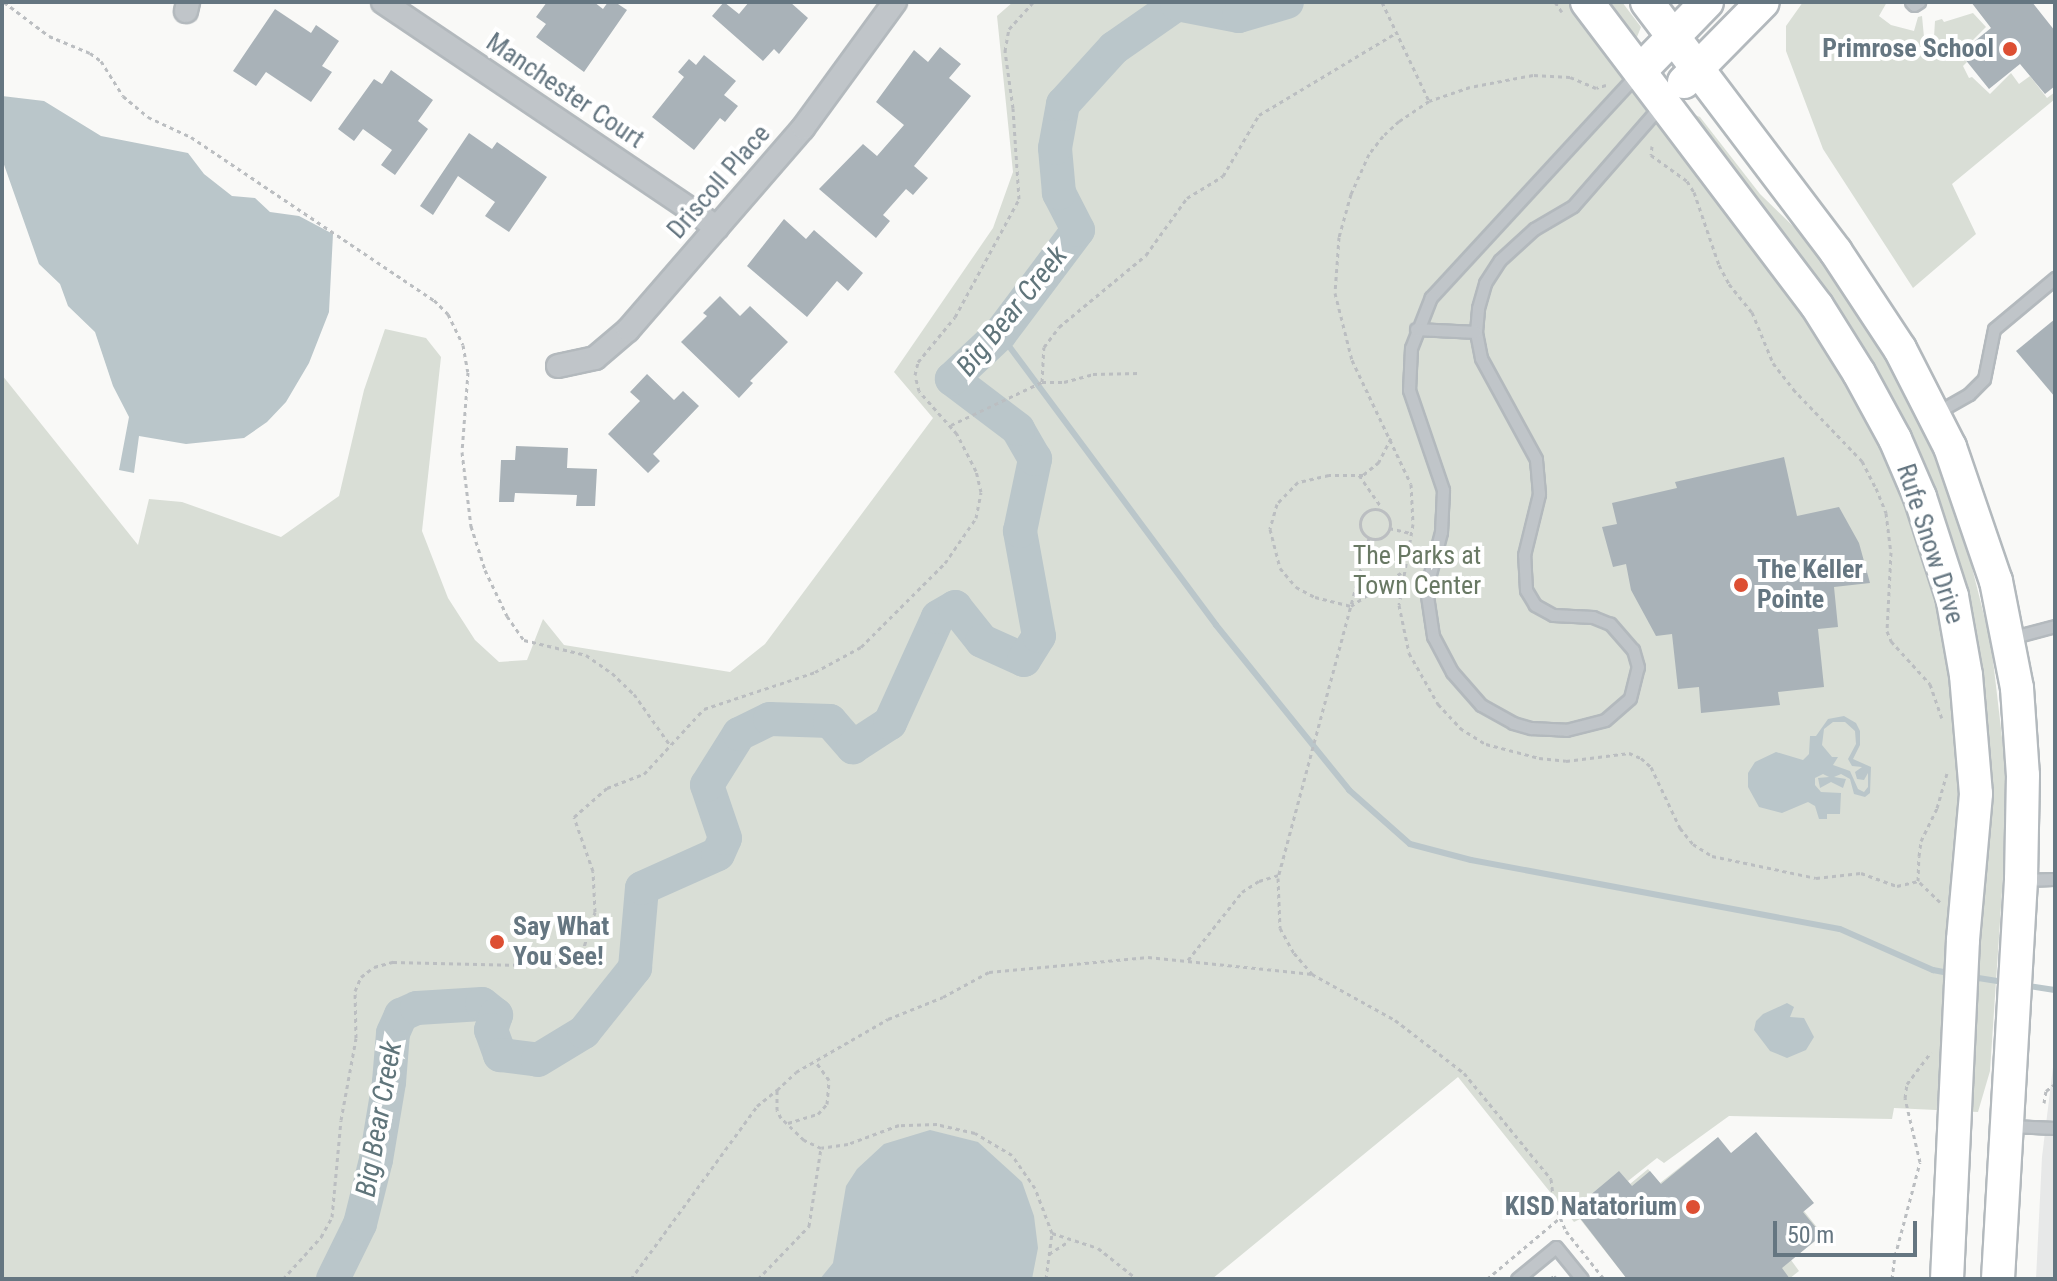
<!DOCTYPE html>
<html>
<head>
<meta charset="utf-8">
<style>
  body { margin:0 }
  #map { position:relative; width:2057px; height:1281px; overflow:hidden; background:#f9f9f7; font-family:"Roboto Condensed",sans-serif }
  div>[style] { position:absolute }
  .built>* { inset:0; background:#e7e8e8 }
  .green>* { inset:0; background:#d9ded6 }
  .water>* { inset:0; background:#bac6ca }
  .stream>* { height:6px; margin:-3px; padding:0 3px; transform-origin:3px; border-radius:3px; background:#bac6ca }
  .river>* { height:34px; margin:-17px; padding:0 17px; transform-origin:17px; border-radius:17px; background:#bac6ca }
  .building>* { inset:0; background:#a9b2b8 }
  .path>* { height:3px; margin-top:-1.5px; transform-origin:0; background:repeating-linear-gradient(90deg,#bbbec1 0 4px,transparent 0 8px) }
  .path>.ring { margin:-1.5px; padding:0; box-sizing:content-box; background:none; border:3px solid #bbbec1; border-radius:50% }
  .roads { filter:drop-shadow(2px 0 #b3b9bd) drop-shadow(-2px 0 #b3b9bd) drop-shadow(0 2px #b3b9bd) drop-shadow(0 -2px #b3b9bd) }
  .lane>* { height:11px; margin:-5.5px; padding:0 5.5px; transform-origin:5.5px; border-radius:5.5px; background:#c0c5c9 }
  .street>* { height:22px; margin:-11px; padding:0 11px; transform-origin:11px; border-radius:11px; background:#c0c5c9 }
  .secondary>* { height:32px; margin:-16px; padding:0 16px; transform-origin:16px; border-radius:16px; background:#fff }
  .dots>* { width:22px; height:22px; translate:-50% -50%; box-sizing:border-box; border:4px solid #fff; border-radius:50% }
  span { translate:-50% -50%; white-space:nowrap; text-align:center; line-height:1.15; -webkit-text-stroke:8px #fff; paint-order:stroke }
  .poi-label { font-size:26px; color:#657681; font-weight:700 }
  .right { translate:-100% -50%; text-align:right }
  .left { translate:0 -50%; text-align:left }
  .street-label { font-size:26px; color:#657681 }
  .park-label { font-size:26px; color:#697964 }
  .water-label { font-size:28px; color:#60757b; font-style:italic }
  .frame { position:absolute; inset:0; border:4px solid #657681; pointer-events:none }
  .scale { position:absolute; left:1773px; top:1221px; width:144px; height:36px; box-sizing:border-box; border:4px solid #657681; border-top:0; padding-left:10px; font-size:24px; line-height:28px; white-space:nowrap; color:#657681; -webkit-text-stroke:6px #fff; paint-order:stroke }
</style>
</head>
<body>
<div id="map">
  <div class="built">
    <i style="clip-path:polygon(2055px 1051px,2055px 1279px,2036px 1279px,2042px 1157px)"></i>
  </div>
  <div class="green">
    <i style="clip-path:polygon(1013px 2px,1622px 2px,1641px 27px,1635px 42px,1690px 113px,1700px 117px,1760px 194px,1796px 229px,1834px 277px,1882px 350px,1924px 430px,1964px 536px,1991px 643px,2005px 763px,2005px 847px,1990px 1071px,1978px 1112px,1894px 1108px,1892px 1119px,1729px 1116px,1664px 1163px,1657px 1158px,1628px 1181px,1630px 1184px,1648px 1169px,1660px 1183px,1717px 1138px,1730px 1155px,1804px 1211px,1823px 1235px,1791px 1260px,1799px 1271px,1789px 1279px,1627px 1279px,1580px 1219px,1574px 1222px,1458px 1077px,1212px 1279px,2px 1279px,2px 375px,138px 545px,149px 499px,182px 502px,281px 537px,339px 496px,364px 390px,385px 329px,426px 338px,441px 357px,422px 531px,448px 598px,475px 640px,499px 662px,527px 660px,543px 619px,564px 645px,730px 672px,765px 644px,933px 418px,894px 372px,993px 228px,1013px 172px,997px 16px)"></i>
    <i style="clip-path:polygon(1803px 2px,1887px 2px,1879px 16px,1891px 25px,1914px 31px,1918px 17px,1922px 16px,1924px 37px,1934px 37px,1935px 21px,1942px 19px,1944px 22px,1973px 13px,1986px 27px,1960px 53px,1967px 62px,1963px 66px,1969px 78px,1972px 77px,1990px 94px,2011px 73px,2019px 84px,2030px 76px,2047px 98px,2055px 92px,2055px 99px,1952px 184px,1976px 234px,1913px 288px,1823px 149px,1786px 51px,1786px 26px)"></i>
  </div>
  <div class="water">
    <i style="clip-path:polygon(2px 96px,44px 101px,101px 136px,188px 153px,204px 174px,232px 196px,255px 198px,270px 212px,299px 216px,333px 234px,329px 312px,309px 363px,286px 402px,267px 422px,244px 438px,186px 444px,139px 436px,134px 473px,119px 470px,129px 417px,113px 386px,95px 332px,68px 306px,60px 284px,39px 264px,2px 159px)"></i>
    <i style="clip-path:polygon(evenodd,1844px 716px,1856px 723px,1860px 731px,1860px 745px,1853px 759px,1871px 767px,1870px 793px,1865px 797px,1854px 794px,1850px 779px,1841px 774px,1834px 777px,1846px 779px,1843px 788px,1831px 782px,1820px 788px,1818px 778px,1829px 777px,1823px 774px,1815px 778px,1815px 785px,1821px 792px,1841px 793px,1840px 814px,1827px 814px,1827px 819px,1819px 819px,1815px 806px,1808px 802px,1782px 813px,1759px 807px,1748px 787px,1748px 773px,1755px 762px,1776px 752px,1803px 760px,1809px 754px,1810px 736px,1816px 736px,1828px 719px,1844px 716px,1833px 722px,1845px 722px,1855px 731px,1856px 744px,1848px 759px,1852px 766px,1862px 767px,1855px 772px,1857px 779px,1864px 780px,1868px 773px,1868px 787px,1864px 792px,1858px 789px,1850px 771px,1833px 765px,1838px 757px,1832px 757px,1822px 745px,1824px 729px,1833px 722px)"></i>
    <i style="clip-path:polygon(1787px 1003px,1794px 1007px,1790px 1017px,1804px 1018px,1814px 1037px,1806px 1050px,1787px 1058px,1770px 1051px,1754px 1030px,1756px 1021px,1763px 1014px)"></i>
    <i style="clip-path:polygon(930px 1130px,978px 1142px,1022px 1182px,1034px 1216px,1038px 1248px,1032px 1279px,820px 1279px,833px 1263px,846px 1186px,857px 1169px,884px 1144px)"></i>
  </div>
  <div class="stream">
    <i style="left:1000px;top:334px;width:362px;rotate:53.4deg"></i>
    <i style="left:1216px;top:625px;width:212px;rotate:51.1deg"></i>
    <i style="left:1349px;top:790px;width:81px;rotate:41.5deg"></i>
    <i style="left:1410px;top:844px;width:63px;rotate:14.7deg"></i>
    <i style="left:1471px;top:860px;width:375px;rotate:10.6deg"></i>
    <i style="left:1840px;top:929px;width:102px;rotate:23.8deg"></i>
    <i style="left:1933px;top:970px;width:20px;rotate:11deg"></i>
    <i style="left:1972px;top:977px;width:32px;rotate:9deg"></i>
    <i style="left:2023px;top:985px;width:32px;rotate:9deg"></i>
  </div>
  <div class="river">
    <i style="left:333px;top:1279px;width:61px;rotate:-63.9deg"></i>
    <i style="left:360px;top:1224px;width:66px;rotate:-76deg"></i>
    <i style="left:376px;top:1160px;width:79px;rotate:-80.5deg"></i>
    <i style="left:389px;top:1082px;width:49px;rotate:-85.3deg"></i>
    <i style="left:393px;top:1033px;width:20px;rotate:-66deg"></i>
    <i style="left:401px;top:1015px;width:17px;rotate:-24deg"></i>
    <i style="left:417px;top:1008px;width:65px;rotate:-3.5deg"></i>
    <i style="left:482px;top:1004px;width:18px;rotate:38deg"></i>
    <i style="left:496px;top:1015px;width:16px;rotate:108deg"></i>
    <i style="left:491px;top:1030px;width:27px;rotate:70deg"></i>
    <i style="left:500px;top:1055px;width:38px;rotate:7deg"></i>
    <i style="left:538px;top:1060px;width:54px;rotate:-31.3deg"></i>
    <i style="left:584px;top:1032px;width:82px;rotate:-51.4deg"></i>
    <i style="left:635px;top:968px;width:80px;rotate:-85deg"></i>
    <i style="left:642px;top:888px;width:83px;rotate:-24.1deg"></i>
    <i style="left:718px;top:854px;width:17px;rotate:-66deg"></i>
    <i style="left:725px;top:838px;width:56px;rotate:-108.8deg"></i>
    <i style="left:707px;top:785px;width:60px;rotate:-57.9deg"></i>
    <i style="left:739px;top:734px;width:34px;rotate:-26deg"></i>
    <i style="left:770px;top:719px;width:60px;rotate:1.9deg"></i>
    <i style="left:830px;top:721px;width:35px;rotate:49deg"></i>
    <i style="left:853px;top:747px;width:44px;rotate:-33deg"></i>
    <i style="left:890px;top:723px;width:116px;rotate:-65.6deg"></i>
    <i style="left:938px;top:617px;width:20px;rotate:-30deg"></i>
    <i style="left:955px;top:607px;width:43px;rotate:51.5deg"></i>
    <i style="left:982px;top:641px;width:46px;rotate:24.3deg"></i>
    <i style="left:1024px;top:660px;width:28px;rotate:-58deg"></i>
    <i style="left:1039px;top:636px;width:107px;rotate:-100.3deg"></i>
    <i style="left:1020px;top:531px;width:74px;rotate:-78.2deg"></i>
    <i style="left:1035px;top:459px;width:34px;rotate:-120deg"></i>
    <i style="left:1018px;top:429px;width:83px;rotate:-142.9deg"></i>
    <i style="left:952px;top:379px;width:66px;rotate:-43.2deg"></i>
    <i style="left:1000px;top:334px;width:130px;rotate:-53.1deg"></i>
    <i style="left:1078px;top:230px;width:42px;rotate:-117.2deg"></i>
    <i style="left:1059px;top:193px;width:45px;rotate:-95.1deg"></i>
    <i style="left:1055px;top:148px;width:45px;rotate:-79.7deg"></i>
    <i style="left:1063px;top:104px;width:76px;rotate:-47.7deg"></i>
    <i style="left:1114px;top:48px;width:77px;rotate:-34.9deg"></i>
    <i style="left:1177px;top:4px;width:63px;rotate:11deg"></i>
    <i style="left:1239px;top:16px;width:50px;rotate:-16.3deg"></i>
  </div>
  <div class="building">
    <i style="clip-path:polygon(547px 2px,594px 2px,603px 9px,608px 2px,615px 2px,627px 10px,584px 72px,536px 37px,546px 24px,536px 17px)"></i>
    <i style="clip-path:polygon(724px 2px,739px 14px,749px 2px,790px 2px,808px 18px,779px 54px,774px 49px,763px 61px,712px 16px)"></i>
    <i style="clip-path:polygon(1971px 2px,2032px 2px,2055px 31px,2055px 86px,2045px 94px,2020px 64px,1989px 89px,1960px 53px,1991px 28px)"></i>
    <i style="clip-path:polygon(275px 9px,311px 33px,316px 25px,339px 41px,322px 66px,332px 72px,311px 102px,266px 72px,256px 86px,233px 71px)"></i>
    <i style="clip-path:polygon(940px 47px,961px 64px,949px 78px,971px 96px,914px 166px,928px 178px,913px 195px,906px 189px,883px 215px,890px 221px,876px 238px,819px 189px,863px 144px,877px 156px,904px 125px,876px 102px,914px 50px,928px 62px)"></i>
    <i style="clip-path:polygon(704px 55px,736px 81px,724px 95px,738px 106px,725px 122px,720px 118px,694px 150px,652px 117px,684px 77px,678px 72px,689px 59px,696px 65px)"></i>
    <i style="clip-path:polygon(391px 70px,433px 100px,418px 121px,428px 129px,395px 175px,381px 165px,392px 150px,363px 129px,354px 141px,338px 129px,374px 79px,382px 84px)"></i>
    <i style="clip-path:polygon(469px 133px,492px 149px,497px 142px,547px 177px,509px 232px,485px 216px,495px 202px,458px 176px,433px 215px,420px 206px)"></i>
    <i style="clip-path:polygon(784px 219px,806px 239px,814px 230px,863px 273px,848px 291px,837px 281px,807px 317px,747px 266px)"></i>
    <i style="clip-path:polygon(720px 296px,740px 316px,750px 306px,788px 342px,750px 381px,753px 383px,739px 398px,681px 342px,707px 316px,703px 313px)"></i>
    <i style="clip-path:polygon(2055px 319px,2055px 397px,2016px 351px)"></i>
    <i style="clip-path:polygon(647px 374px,674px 400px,683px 391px,699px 406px,653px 454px,660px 461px,648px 473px,608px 434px,640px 401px,630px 392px)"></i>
    <i style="clip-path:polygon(516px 446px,568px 448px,567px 468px,597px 469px,595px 506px,576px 506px,577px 495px,515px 493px,514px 502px,499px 502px,501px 460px,515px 460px)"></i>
    <i style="clip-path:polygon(1784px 457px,1797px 516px,1839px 507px,1859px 543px,1870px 583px,1834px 587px,1838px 627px,1818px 629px,1824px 687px,1778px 692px,1780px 705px,1701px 713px,1699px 687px,1678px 689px,1672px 634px,1656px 636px,1631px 590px,1626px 564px,1613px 567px,1602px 527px,1617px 524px,1612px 503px,1677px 488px,1675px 482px)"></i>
    <i style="clip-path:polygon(1756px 1132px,1814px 1203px,1803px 1212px,1822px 1235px,1782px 1268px,1790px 1279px,1627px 1279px,1580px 1218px,1589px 1210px,1582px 1202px,1619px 1171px,1632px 1186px,1650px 1171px,1661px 1184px,1718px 1137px,1731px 1153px)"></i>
  </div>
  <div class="path">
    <i style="left:4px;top:2px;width:56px;rotate:37.1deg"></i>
    <i style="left:49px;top:36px;width:44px;rotate:22.5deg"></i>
    <i style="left:90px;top:53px;width:14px;rotate:36deg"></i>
    <i style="left:101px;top:61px;width:41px;rotate:57.8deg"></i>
    <i style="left:123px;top:96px;width:33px;rotate:40deg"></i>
    <i style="left:148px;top:117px;width:47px;rotate:24.9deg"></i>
    <i style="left:191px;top:137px;width:293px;rotate:33.9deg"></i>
    <i style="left:434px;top:300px;width:20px;rotate:45deg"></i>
    <i style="left:448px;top:314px;width:34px;rotate:64deg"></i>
    <i style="left:463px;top:345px;width:27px;rotate:80deg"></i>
    <i style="left:468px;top:372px;width:80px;rotate:94.3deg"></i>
    <i style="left:462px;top:452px;width:75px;rotate:83.1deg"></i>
    <i style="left:471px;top:526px;width:46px;rotate:72.3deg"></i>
    <i style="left:485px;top:570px;width:51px;rotate:64.4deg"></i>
    <i style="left:507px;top:616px;width:29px;rotate:55deg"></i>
    <i style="left:524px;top:640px;width:64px;rotate:13.6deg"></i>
    <i style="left:586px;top:655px;width:32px;rotate:35deg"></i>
    <i style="left:612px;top:673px;width:30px;rotate:44deg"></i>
    <i style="left:634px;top:694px;width:62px;rotate:54.8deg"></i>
    <i style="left:1382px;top:2px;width:110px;rotate:64.6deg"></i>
    <i style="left:1555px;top:2px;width:12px;rotate:55deg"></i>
    <i style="left:1606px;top:85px;width:10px;rotate:163deg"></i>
    <i style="left:1596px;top:88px;width:28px;rotate:-157deg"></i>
    <i style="left:1570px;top:77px;width:37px;rotate:-177deg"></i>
    <i style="left:1533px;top:75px;width:64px;rotate:169.2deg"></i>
    <i style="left:1470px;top:87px;width:43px;rotate:161.1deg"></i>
    <i style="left:1429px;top:101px;width:36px;rotate:146deg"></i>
    <i style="left:1399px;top:121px;width:22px;rotate:137deg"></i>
    <i style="left:1383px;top:136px;width:23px;rotate:128deg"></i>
    <i style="left:1369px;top:154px;width:44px;rotate:114.2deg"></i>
    <i style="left:1351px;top:194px;width:45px;rotate:105.6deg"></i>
    <i style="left:1339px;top:237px;width:56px;rotate:94.1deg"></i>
    <i style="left:1335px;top:293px;width:69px;rotate:75.8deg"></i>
    <i style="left:1352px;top:360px;width:137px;rotate:64.6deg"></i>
    <i style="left:1411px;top:484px;width:40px;rotate:87.1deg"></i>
    <i style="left:1413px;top:524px;width:82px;rotate:99.8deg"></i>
    <i style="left:1399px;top:605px;width:49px;rotate:78.2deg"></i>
    <i style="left:1409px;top:653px;width:59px;rotate:60.4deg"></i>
    <i style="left:1438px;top:704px;width:33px;rotate:47deg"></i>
    <i style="left:1460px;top:728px;width:31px;rotate:32deg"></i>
    <i style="left:1486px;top:744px;width:55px;rotate:14.8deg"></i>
    <i style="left:1539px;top:758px;width:27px;rotate:6deg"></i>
    <i style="left:1566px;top:761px;width:64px;rotate:-7.2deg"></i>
    <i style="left:1629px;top:753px;width:13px;rotate:23deg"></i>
    <i style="left:1641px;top:758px;width:13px;rotate:42deg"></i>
    <i style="left:1651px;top:767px;width:68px;rotate:64.6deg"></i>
    <i style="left:1680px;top:828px;width:21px;rotate:51deg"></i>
    <i style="left:1693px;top:844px;width:22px;rotate:32deg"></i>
    <i style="left:1712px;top:856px;width:106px;rotate:11.9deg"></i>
    <i style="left:1816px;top:878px;width:45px;rotate:-6.3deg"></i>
    <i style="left:1861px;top:873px;width:38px;rotate:20deg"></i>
    <i style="left:1897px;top:886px;width:22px;rotate:-13deg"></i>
    <i style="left:1652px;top:146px;width:9px;rotate:96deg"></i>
    <i style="left:1651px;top:155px;width:44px;rotate:35.8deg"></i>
    <i style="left:1687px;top:181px;width:13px;rotate:58deg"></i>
    <i style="left:1694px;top:192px;width:77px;rotate:71.1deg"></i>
    <i style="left:1719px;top:265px;width:21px;rotate:62deg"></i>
    <i style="left:1729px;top:284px;width:36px;rotate:51deg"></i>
    <i style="left:1752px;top:312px;width:55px;rotate:67.6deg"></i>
    <i style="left:1773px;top:363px;width:33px;rotate:52deg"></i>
    <i style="left:1793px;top:389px;width:100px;rotate:46.2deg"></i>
    <i style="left:1862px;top:461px;width:30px;rotate:63deg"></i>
    <i style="left:1876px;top:488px;width:27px;rotate:68deg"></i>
    <i style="left:1886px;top:513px;width:39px;rotate:83deg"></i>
    <i style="left:1891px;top:552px;width:79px;rotate:92.9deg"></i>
    <i style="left:1887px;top:631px;width:11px;rotate:68deg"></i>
    <i style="left:1891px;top:641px;width:58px;rotate:47.8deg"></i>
    <i style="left:1930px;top:684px;width:36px;rotate:71deg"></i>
    <i style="left:1042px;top:382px;width:35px;rotate:-87deg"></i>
    <i style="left:1044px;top:347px;width:25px;rotate:-53deg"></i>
    <i style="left:1059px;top:327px;width:113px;rotate:-39.6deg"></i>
    <i style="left:1146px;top:255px;width:70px;rotate:-54.3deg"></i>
    <i style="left:1187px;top:198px;width:42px;rotate:-31.4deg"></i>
    <i style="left:1223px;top:176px;width:71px;rotate:-59.5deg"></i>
    <i style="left:1259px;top:115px;width:160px;rotate:-30.9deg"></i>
    <i style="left:951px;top:425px;width:101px;rotate:-25.3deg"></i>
    <i style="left:1042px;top:382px;width:22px"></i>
    <i style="left:1064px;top:382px;width:30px;rotate:-15deg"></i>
    <i style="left:1093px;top:374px;width:46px;rotate:-1.2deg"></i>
    <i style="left:1391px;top:438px;width:27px;rotate:117deg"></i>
    <i style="left:1379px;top:462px;width:21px;rotate:141deg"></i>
    <i style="left:1363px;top:475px;width:34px;rotate:180deg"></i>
    <i style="left:1329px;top:475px;width:32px;rotate:167deg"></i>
    <i style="left:1298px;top:482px;width:30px;rotate:134deg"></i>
    <i style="left:1277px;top:504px;width:26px;rotate:106deg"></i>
    <i style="left:1270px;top:529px;width:40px;rotate:75.6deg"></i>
    <i style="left:1280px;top:568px;width:25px;rotate:50deg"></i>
    <i style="left:1296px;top:587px;width:21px;rotate:28deg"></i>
    <i style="left:1315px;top:597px;width:37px;rotate:14deg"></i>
    <i style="left:1351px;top:606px;width:61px;rotate:-33.7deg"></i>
    <i style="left:1359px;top:475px;width:40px;rotate:55.1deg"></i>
    <i class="ring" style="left:1360px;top:509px;width:27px;height:27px"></i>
    <i style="left:1389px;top:528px;width:23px;rotate:13deg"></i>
    <i style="left:1369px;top:538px;width:352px;rotate:105deg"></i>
    <i style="left:1278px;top:878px;width:50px;rotate:87.7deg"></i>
    <i style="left:1280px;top:928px;width:29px;rotate:61deg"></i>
    <i style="left:1294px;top:953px;width:28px;rotate:49deg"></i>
    <i style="left:1312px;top:974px;width:95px;rotate:29deg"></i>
    <i style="left:1395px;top:1020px;width:87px;rotate:37.5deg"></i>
    <i style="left:1464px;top:1073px;width:137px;rotate:50.6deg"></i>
    <i style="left:1551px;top:1179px;width:24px;rotate:83deg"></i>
    <i style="left:1554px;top:1203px;width:30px;rotate:67deg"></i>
    <i style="left:1566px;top:1231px;width:61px;rotate:51.6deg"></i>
    <i style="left:1940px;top:902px;width:30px;rotate:-136deg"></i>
    <i style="left:1918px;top:881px;width:25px;rotate:-88deg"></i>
    <i style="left:1919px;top:856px;width:15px;rotate:-82deg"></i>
    <i style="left:1921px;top:841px;width:37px;rotate:-64deg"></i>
    <i style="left:1937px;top:808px;width:36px;rotate:-74deg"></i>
    <i style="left:1188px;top:960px;width:87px;rotate:-51.5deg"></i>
    <i style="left:1242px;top:892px;width:20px;rotate:-33deg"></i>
    <i style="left:1259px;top:881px;width:21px;rotate:-17deg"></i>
    <i style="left:2044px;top:1103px;width:12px;rotate:-81deg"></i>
    <i style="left:2046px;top:1091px;width:11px;rotate:-38deg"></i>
    <i style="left:788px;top:1123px;width:31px;rotate:-17deg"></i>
    <i style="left:818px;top:1114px;width:13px;rotate:-48deg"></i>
    <i style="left:827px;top:1104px;width:24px;rotate:-85deg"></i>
    <i style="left:829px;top:1080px;width:22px;rotate:-126deg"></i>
    <i style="left:1052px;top:1233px;width:48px;rotate:18.1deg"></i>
    <i style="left:1098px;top:1248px;width:50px;rotate:38.5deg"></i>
    <i style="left:1049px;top:1254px;width:24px;rotate:-33deg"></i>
    <i style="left:283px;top:1279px;width:57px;rotate:-47.9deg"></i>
    <i style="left:321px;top:1237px;width:23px;rotate:-61deg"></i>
    <i style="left:332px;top:1217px;width:97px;rotate:-84.7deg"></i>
    <i style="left:341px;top:1120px;width:83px;rotate:-79.6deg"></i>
    <i style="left:356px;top:1038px;width:47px;rotate:-91.2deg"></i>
    <i style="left:355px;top:991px;width:15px;rotate:-67deg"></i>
    <i style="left:361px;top:977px;width:16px;rotate:-38deg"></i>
    <i style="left:374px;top:967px;width:20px;rotate:-15deg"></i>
    <i style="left:393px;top:962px;width:174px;rotate:1.3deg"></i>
    <i style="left:567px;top:966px;width:20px;rotate:-41deg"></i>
    <i style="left:582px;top:953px;width:43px;rotate:-72.4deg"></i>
    <i style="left:595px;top:912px;width:41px;rotate:-92.8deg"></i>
    <i style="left:593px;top:871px;width:57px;rotate:-109.4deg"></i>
    <i style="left:574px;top:817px;width:44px;rotate:-41.3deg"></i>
    <i style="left:607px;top:788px;width:40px;rotate:-21deg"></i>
    <i style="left:644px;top:774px;width:88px;rotate:-47.3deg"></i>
    <i style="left:704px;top:709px;width:117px;rotate:-18.4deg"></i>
    <i style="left:815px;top:672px;width:52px;rotate:-28.5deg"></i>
    <i style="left:861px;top:647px;width:119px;rotate:-45deg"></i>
    <i style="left:945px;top:563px;width:55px;rotate:-55.4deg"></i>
    <i style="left:976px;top:518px;width:26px;rotate:-79deg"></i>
    <i style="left:981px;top:492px;width:22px;rotate:-103deg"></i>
    <i style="left:976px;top:471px;width:42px;rotate:-117.2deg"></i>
    <i style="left:957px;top:434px;width:57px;rotate:-131.5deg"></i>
    <i style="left:919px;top:391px;width:16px;rotate:-104deg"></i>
    <i style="left:915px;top:375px;width:13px;rotate:-77deg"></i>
    <i style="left:918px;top:362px;width:58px;rotate:-50.6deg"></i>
    <i style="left:955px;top:317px;width:134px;rotate:-61.5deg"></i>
    <i style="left:1019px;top:199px;width:91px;rotate:-93.8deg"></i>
    <i style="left:1013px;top:108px;width:58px;rotate:-98deg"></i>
    <i style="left:1005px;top:51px;width:22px;rotate:-80deg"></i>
    <i style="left:1009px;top:29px;width:36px;rotate:-48deg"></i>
    <i style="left:631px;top:1279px;width:214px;rotate:-53.9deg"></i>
    <i style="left:757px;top:1106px;width:26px;rotate:-39deg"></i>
    <i style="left:758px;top:1279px;width:74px;rotate:-46.1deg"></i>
    <i style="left:809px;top:1226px;width:79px;rotate:-81.3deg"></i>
    <i style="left:1046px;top:1279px;width:46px;rotate:-82.6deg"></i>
    <i style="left:1052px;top:1233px;width:48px;rotate:-110.7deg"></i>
    <i style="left:1035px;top:1188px;width:40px;rotate:-124.9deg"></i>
    <i style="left:1012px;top:1155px;width:43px;rotate:-149.3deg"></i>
    <i style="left:975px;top:1133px;width:39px;rotate:-167deg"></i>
    <i style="left:937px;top:1124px;width:38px;rotate:178deg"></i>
    <i style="left:899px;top:1125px;width:54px;rotate:159.6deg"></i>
    <i style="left:848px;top:1144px;width:27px;rotate:172deg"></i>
    <i style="left:821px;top:1148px;width:19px;rotate:-155deg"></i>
    <i style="left:804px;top:1140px;width:32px;rotate:-136deg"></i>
    <i style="left:781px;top:1118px;width:9px;rotate:-117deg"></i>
    <i style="left:777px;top:1110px;width:20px;rotate:-90deg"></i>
    <i style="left:777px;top:1090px;width:26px;rotate:-43deg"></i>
    <i style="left:796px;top:1072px;width:106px;rotate:-29.9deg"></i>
    <i style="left:888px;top:1019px;width:59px;rotate:-21.8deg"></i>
    <i style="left:943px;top:997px;width:52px;rotate:-28.5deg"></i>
    <i style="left:989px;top:972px;width:160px;rotate:-5.4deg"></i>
    <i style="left:1148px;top:957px;width:165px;rotate:5.9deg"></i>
    <i style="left:1487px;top:1279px;width:97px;rotate:-40deg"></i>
    <i style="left:1550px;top:1279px;width:5px;rotate:-37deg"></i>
    <i style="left:1554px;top:1276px;width:4px;rotate:45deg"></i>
    <i style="left:1892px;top:1279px;width:23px;rotate:-83deg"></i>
    <i style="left:1895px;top:1256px;width:97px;rotate:-75.1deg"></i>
    <i style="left:1920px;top:1162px;width:66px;rotate:-103.2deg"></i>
    <i style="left:1905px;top:1098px;width:14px;rotate:-82deg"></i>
    <i style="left:1907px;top:1084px;width:40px;rotate:-53deg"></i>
  </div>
  <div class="roads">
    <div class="lane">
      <i style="left:1911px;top:2px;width:4px;rotate:45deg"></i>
      <i style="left:1914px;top:5px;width:6px;rotate:-31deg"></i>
      <i style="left:1637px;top:74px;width:304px;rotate:132.7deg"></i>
      <i style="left:1431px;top:297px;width:55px;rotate:111.4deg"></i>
      <i style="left:1411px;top:348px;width:42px;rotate:92.7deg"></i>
      <i style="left:1409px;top:390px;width:106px;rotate:71.2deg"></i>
      <i style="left:1443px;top:490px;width:42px;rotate:92.7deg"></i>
      <i style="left:1441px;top:532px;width:59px;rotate:104.7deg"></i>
      <i style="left:1426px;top:589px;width:48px;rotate:81.5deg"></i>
      <i style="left:1433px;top:636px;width:41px;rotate:62.2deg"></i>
      <i style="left:1452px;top:672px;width:44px;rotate:48.7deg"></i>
      <i style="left:1481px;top:705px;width:37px;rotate:29deg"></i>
      <i style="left:1513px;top:723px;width:19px;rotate:16deg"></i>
      <i style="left:1531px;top:728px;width:35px;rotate:3deg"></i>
      <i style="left:1566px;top:730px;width:40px;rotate:-14.4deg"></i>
      <i style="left:1605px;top:720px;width:33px;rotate:-41deg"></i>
      <i style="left:1630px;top:698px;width:32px;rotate:-76deg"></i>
      <i style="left:1638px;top:667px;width:18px;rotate:-106deg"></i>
      <i style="left:1633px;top:650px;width:35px;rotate:-131deg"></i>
      <i style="left:1610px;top:624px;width:18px;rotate:-158deg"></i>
      <i style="left:1593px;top:617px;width:40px;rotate:-177.1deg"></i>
      <i style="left:1553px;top:615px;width:21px;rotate:-151deg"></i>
      <i style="left:1535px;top:605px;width:17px;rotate:-121deg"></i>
      <i style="left:1526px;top:590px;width:35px;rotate:-93deg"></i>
      <i style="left:1524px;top:555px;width:63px;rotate:-76.2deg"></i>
      <i style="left:1539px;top:494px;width:35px;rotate:-95deg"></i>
      <i style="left:1536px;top:459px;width:115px;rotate:-118.6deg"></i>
      <i style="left:1481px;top:358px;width:26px;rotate:-101deg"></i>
      <i style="left:1476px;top:332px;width:24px;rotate:-85deg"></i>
      <i style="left:1478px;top:308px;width:26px;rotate:-74deg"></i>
      <i style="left:1485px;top:283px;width:27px;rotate:-57deg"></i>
      <i style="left:1500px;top:260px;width:46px;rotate:-42.4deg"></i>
      <i style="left:1534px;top:229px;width:45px;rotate:-30.5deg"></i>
      <i style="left:1573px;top:206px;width:135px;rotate:-48.9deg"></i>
      <i style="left:1416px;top:329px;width:60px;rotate:2.9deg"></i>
      <i style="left:1934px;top:414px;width:40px;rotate:-29.7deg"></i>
      <i style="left:1969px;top:394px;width:21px;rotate:-45deg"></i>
      <i style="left:1984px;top:379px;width:51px;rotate:-78.7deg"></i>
      <i style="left:1994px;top:329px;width:80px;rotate:-39.9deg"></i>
      <i style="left:2010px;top:638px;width:47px;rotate:-14.9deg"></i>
      <i style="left:2022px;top:880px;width:33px;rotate:-2deg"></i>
      <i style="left:2010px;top:1126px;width:45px;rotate:2.5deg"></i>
      <i style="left:1517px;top:1279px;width:50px;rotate:-39.4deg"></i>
      <i style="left:1556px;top:1247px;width:41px;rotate:50.9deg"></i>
    </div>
    <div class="street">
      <i style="left:383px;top:2px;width:403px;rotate:34deg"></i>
      <i style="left:186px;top:11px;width:9px;rotate:-77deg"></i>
      <i style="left:558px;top:366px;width:38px;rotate:-12deg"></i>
      <i style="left:595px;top:358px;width:43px;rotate:-40.3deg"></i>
      <i style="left:628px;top:330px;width:267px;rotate:-49.1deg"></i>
      <i style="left:803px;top:128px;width:156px;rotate:-53.9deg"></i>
    </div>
    <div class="secondary">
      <i style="left:1587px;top:2px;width:381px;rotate:52.9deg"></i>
      <i style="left:1817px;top:306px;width:79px;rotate:57.9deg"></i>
      <i style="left:1859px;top:373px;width:75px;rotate:61.4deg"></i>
      <i style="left:1895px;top:439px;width:63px;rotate:66.7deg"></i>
      <i style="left:1920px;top:497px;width:104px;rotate:72.1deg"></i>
      <i style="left:1952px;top:596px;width:80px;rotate:80deg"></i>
      <i style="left:1966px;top:675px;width:119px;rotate:85.2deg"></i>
      <i style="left:1976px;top:794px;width:147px;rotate:95.1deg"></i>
      <i style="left:1963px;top:940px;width:339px;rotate:92.7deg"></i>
      <i style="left:1647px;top:2px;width:313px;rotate:52.9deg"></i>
      <i style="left:1836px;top:252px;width:116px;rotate:56.6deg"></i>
      <i style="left:1900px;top:349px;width:110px;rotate:63deg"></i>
      <i style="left:1950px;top:447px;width:142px;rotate:71.1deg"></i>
      <i style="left:1996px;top:581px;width:109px;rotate:78.9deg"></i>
      <i style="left:2017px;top:688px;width:87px;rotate:86.1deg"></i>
      <i style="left:2023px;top:775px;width:105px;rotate:91.1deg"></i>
      <i style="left:2021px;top:880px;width:400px;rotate:93.3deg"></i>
      <i style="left:1640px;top:71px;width:96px;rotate:-45.8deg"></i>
      <i style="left:1684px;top:82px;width:112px;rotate:-45.4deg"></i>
    </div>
  </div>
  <div class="dots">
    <i style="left:2010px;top:49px;background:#dd4f33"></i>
    <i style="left:1741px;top:585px;background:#dd4f33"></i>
    <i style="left:497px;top:942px;background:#dd4f33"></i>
    <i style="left:1693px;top:1207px;background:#dd4f33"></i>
  </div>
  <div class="poi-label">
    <span class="right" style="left:1994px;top:49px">Primrose School</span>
    <span class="left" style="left:1757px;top:585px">The Keller<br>Pointe</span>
    <span class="left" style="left:513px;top:942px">Say What<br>You See!</span>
    <span class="right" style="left:1677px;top:1207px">KISD Natatorium</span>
  </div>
  <div class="street-label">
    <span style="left:565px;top:91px;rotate:34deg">Manchester Court</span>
    <span style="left:719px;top:182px;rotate:-49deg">Driscoll Place</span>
    <span style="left:1930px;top:544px;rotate:72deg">Rufe Snow Drive</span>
  </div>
  <div class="park-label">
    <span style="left:1417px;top:571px">The Parks at<br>Town Center</span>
  </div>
  <div class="water-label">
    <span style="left:1012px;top:311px;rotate:-51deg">Big Bear Creek</span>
    <span style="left:379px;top:1119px;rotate:-80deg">Big Bear Creek</span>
  </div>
  <div class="frame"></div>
  <div class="scale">50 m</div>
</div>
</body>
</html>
